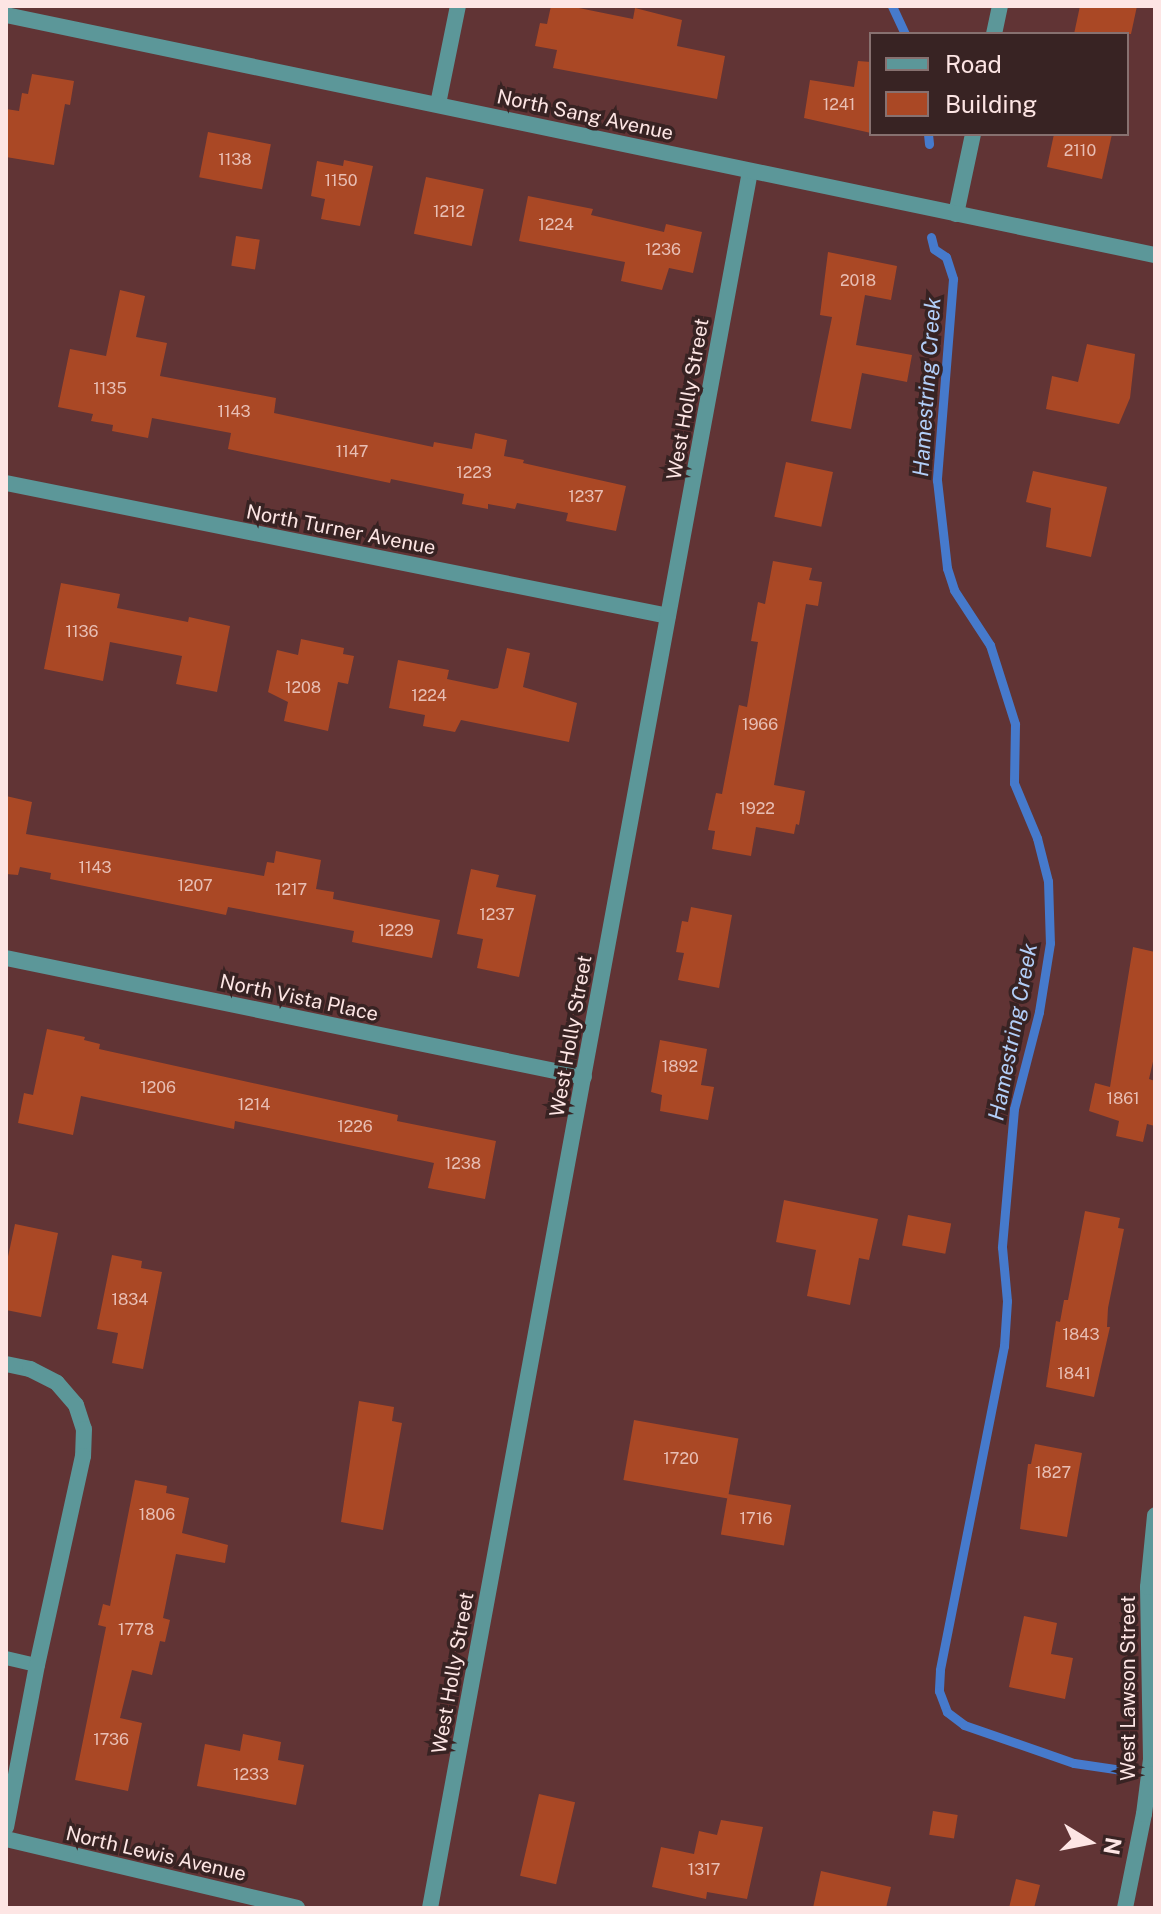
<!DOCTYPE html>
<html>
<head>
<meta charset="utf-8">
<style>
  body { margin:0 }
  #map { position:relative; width:1161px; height:1914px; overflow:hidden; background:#613435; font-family:"Public Sans",sans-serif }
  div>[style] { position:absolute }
  .stream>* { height:9px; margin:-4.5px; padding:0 4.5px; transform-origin:4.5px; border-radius:4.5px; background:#467acc }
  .building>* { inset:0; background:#aa4825; transform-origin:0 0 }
  .service>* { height:14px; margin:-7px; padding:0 7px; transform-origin:7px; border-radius:7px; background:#5c9799 }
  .minor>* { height:16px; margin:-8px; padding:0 8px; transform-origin:8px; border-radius:8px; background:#5c9799 }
  .tertiary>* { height:16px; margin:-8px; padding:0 8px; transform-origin:8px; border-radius:8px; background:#5c9799 }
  span { translate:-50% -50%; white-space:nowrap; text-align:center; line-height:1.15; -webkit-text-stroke:7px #382323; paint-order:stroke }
  .number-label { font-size:16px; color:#e8beb4 }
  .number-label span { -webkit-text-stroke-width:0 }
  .street-label { font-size:20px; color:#fde5e4 }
  .water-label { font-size:22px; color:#b2cef8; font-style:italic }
  .frame { position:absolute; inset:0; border:8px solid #fde5e4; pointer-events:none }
  .legend { position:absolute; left:869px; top:32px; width:260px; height:104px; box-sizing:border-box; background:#382323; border:2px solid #877170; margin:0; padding:10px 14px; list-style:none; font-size:24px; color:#fde5e4 }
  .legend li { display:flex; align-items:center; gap:16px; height:40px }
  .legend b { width:40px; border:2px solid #877170 }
  .north { position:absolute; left:1049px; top:1802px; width:80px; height:80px; -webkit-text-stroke:6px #382323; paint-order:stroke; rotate:100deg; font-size:22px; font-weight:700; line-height:32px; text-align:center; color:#fde5e4 }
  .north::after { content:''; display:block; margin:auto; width:28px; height:36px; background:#fde5e4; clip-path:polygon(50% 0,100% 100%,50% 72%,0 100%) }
</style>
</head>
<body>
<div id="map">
  <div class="stream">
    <i style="left:892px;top:6px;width:31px;rotate:65deg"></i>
    <i style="left:928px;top:134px;width:10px;rotate:84deg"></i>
    <i style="left:931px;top:237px;width:12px;rotate:76deg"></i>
    <i style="left:934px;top:249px;width:14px;rotate:34deg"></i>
    <i style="left:946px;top:257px;width:23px;rotate:72deg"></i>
    <i style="left:953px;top:279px;width:202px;rotate:94.6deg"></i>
    <i style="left:937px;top:480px;width:89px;rotate:83.5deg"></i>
    <i style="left:947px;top:568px;width:23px;rotate:72deg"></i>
    <i style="left:954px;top:590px;width:66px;rotate:56.8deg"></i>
    <i style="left:990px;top:645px;width:83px;rotate:72.4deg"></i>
    <i style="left:1015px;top:724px;width:59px;rotate:91deg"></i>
    <i style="left:1014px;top:783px;width:60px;rotate:67.3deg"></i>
    <i style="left:1037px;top:838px;width:44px;rotate:75.7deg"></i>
    <i style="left:1048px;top:881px;width:62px;rotate:88.2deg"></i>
    <i style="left:1050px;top:943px;width:70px;rotate:99.1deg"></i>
    <i style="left:1039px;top:1012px;width:100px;rotate:104.5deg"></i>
    <i style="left:1014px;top:1109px;width:139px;rotate:95deg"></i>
    <i style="left:1002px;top:1247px;width:54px;rotate:84.7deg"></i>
    <i style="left:1007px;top:1301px;width:45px;rotate:93.8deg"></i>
    <i style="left:1004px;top:1346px;width:330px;rotate:101.2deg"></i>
    <i style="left:940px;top:1670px;width:21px;rotate:93deg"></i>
    <i style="left:939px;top:1691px;width:22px;rotate:69deg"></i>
    <i style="left:947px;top:1712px;width:21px;rotate:37deg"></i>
    <i style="left:964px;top:1725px;width:116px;rotate:19.1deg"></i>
    <i style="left:1074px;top:1763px;width:55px;rotate:8.4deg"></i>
  </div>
  <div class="building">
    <i style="clip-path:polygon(551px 6px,569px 6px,633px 19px,635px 8px,682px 20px,677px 46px,725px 56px,717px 99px,553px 68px,557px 50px,535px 46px,540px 23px,547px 24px)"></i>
    <i style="clip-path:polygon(1080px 6px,1137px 6px,1131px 34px,1074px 34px)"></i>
    <i style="clip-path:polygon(858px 61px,871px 62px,871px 133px,804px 118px,810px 80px,854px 87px)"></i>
    <i style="clip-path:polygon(32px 74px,74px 81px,70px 105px,65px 104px,54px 165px,6px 157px,6px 109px,19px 111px,22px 93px,28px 94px)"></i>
    <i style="left:208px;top:132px;width:64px;height:46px;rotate:11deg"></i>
    <i style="clip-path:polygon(1054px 134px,1112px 134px,1102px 179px,1047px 167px)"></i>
    <i style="clip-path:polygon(344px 160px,373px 166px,360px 226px,321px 219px,325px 199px,311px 196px,317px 161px,343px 166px)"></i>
    <i style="left:426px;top:177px;width:59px;height:58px;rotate:12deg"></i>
    <i style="clip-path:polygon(528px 196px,593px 209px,591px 215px,664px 232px,666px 224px,702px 232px,693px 273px,669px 268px,662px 290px,621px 281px,625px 262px,519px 241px)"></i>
    <i style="left:236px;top:236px;width:24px;height:30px;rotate:9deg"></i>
    <i style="clip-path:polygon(828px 252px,897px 266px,891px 300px,865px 295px,856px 345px,912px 355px,907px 382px,862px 373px,851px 429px,811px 421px,832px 317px,820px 315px)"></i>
    <i style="clip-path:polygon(120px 290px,145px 296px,136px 337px,167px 343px,160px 376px,276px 398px,274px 413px,433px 447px,434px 442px,472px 449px,475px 433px,507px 440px,504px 456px,524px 460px,523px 463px,626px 486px,616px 531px,566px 521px,568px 513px,517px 503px,515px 509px,488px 504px,488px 509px,462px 504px,464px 494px,391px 479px,390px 483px,228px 449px,231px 433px,152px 418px,148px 438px,112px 431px,113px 425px,91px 421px,93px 414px,58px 407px,70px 349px,106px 356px)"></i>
    <i style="clip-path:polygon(1087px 344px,1135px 354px,1130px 398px,1119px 424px,1046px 409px,1052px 376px,1078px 382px)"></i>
    <i style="left:786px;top:462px;width:48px;height:56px;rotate:12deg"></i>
    <i style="clip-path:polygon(1033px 471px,1107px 487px,1091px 557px,1046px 547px,1051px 508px,1026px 502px)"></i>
    <i style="clip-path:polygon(773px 561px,812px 568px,809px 580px,822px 582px,818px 606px,806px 604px,774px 785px,805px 791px,799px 825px,796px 824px,794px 834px,756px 827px,751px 856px,712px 849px,715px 831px,708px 830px,716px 793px,722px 794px,739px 705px,747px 707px,758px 642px,751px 641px,758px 602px,765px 604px)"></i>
    <i style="clip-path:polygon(61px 583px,120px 594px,117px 608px,188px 622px,189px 617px,230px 626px,217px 692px,176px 684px,182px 656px,110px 642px,103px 681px,44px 669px)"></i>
    <i style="clip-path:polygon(301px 639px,344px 648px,343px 654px,354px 656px,348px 684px,338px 682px,328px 731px,284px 721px,288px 702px,268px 692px,277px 650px,298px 655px)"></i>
    <i style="clip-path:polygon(507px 648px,530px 653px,523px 687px,577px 703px,569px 742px,461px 720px,455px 732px,423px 726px,425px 715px,389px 708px,398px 660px,449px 670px,447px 679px,494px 689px,498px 688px)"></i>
    <i style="clip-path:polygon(6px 796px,32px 802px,26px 834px,264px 876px,267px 862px,274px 863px,276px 851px,321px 860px,316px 889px,334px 892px,333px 899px,440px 920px,432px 958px,352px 942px,354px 931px,228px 907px,226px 915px,50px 879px,51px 873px,20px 867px,18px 875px,6px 874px)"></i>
    <i style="clip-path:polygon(471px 869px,499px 875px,496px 887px,536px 895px,519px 977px,477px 968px,483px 939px,457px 934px)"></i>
    <i style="clip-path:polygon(691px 907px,732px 915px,719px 988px,678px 980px,684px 953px,676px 952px,682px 921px,688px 922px)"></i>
    <i style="clip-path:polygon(1133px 947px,1155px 952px,1155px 1053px,1149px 1079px,1155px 1081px,1155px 1126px,1147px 1124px,1143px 1142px,1116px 1136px,1119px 1121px,1089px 1111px,1095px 1083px,1110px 1087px)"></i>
    <i style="clip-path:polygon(47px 1029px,85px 1037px,84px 1040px,100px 1044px,99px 1049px,398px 1115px,397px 1121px,496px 1141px,485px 1199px,428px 1188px,434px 1163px,235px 1121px,234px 1129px,81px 1096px,73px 1135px,18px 1123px,24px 1093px,33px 1095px)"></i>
    <i style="clip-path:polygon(660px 1040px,707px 1049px,701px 1085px,714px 1087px,708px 1120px,660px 1111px,662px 1095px,651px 1092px)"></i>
    <i style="clip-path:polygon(784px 1200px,878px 1219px,869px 1260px,859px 1258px,850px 1305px,807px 1296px,816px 1250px,776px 1242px)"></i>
    <i style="clip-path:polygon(1085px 1211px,1120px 1218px,1118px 1228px,1124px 1229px,1108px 1308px,1107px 1327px,1110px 1327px,1094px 1397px,1046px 1387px,1056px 1321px,1060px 1322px,1064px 1300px,1068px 1300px)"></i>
    <i style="left:908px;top:1215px;width:44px;height:31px;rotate:11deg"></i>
    <i style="clip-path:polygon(15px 1224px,58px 1233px,41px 1317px,6px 1310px,6px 1266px)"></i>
    <i style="clip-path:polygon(112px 1255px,142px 1261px,141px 1268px,162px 1272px,143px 1369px,112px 1363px,118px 1333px,97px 1329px)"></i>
    <i style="clip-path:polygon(359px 1401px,394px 1407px,392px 1421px,402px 1423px,383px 1530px,341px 1522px)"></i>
    <i style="left:634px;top:1420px;width:106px;height:61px;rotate:10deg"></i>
    <i style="clip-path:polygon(1035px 1444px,1082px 1453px,1067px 1537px,1020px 1529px,1028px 1464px,1031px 1464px)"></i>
    <i style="clip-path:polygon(135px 1480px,167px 1486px,166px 1493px,189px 1498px,182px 1533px,228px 1545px,225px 1563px,176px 1554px,163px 1618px,170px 1620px,165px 1642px,160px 1641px,152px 1675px,132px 1670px,120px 1718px,142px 1723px,128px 1791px,75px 1780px,106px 1627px,98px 1625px,103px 1604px,110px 1606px)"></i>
    <i style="left:728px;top:1494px;width:64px;height:41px;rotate:10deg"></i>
    <i style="clip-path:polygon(1024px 1616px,1057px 1623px,1051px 1654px,1073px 1658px,1065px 1699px,1009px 1687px)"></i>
    <i style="clip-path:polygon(243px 1734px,281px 1742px,278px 1760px,304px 1765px,296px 1805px,197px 1786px,205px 1744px,240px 1751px)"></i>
    <i style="left:539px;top:1794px;width:37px;height:84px;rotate:13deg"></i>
    <i style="left:933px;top:1811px;width:25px;height:24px;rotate:9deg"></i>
    <i style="clip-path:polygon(721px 1820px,763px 1827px,747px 1899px,707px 1892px,706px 1899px,652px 1887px,661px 1847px,694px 1854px,699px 1831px,717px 1835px)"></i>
    <i style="clip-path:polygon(821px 1871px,891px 1887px,886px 1908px,813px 1908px)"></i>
    <i style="clip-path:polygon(1016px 1879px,1040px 1885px,1034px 1908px,1009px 1908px)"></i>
  </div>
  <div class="service">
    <i style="left:6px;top:1658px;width:32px;rotate:13deg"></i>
  </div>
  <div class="minor">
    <i style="left:994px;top:34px;width:29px;rotate:-78deg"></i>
    <i style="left:438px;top:104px;width:100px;rotate:-78.5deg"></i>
    <i style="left:956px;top:214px;width:82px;rotate:-78deg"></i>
    <i style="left:6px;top:483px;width:675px;rotate:11.36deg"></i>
    <i style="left:6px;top:958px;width:590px;rotate:11.63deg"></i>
    <i style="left:6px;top:1364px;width:25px;rotate:12deg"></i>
    <i style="left:30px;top:1369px;width:30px;rotate:27deg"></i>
    <i style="left:57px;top:1383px;width:29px;rotate:49deg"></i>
    <i style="left:76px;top:1405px;width:25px;rotate:72deg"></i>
    <i style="left:84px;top:1429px;width:27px;rotate:92deg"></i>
    <i style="left:83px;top:1456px;width:214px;rotate:102.4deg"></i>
    <i style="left:37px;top:1665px;width:165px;rotate:100.8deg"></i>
    <i style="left:6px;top:1839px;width:299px;rotate:13.3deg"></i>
    <i style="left:430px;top:1908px;width:1766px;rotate:-79.56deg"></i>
    <i style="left:1125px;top:1908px;width:96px;rotate:-78.6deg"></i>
    <i style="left:1144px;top:1814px;width:55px;rotate:-82.7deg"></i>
    <i style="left:1151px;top:1759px;width:172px;rotate:-91deg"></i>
    <i style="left:1148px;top:1587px;width:72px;rotate:-84.4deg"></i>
  </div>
  <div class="tertiary">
    <i style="left:6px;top:15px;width:1174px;rotate:11.8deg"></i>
  </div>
  <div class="number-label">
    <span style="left:839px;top:105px">1241</span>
    <span style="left:1080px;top:151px">2110</span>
    <span style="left:235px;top:160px">1138</span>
    <span style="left:341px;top:181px">1150</span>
    <span style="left:449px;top:212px">1212</span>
    <span style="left:556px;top:225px">1224</span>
    <span style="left:663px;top:250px">1236</span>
    <span style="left:858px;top:281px">2018</span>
    <span style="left:110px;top:389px">1135</span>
    <span style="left:234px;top:412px">1143</span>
    <span style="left:352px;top:452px">1147</span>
    <span style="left:474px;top:473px">1223</span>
    <span style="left:586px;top:497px">1237</span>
    <span style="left:82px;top:632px">1136</span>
    <span style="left:303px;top:688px">1208</span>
    <span style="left:429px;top:696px">1224</span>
    <span style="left:760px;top:725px">1966</span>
    <span style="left:757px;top:809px">1922</span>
    <span style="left:95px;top:868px">1143</span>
    <span style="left:195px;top:886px">1207</span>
    <span style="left:291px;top:890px">1217</span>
    <span style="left:497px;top:915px">1237</span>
    <span style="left:396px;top:931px">1229</span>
    <span style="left:680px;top:1067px">1892</span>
    <span style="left:158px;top:1088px">1206</span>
    <span style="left:1123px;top:1099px">1861</span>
    <span style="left:254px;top:1105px">1214</span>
    <span style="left:355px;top:1127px">1226</span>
    <span style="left:463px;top:1164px">1238</span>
    <span style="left:130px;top:1300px">1834</span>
    <span style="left:1081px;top:1335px">1843</span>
    <span style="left:1074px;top:1374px">1841</span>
    <span style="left:681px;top:1459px">1720</span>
    <span style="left:1053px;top:1473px">1827</span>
    <span style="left:157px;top:1515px">1806</span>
    <span style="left:756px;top:1519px">1716</span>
    <span style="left:136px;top:1630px">1778</span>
    <span style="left:111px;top:1740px">1736</span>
    <span style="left:251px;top:1775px">1233</span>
    <span style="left:704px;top:1870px">1317</span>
  </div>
  <div class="street-label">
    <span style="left:585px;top:115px;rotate:12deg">North Sang Avenue</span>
    <span style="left:688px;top:399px;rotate:-80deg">West Holly Street</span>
    <span style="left:341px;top:530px;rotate:11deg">North Turner Avenue</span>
    <span style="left:299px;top:998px;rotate:12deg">North Vista Place</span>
    <span style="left:571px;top:1036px;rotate:-80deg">West Holly Street</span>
    <span style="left:453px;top:1673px;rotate:-80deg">West Holly Street</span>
    <span style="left:1128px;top:1688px;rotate:-90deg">West Lawson Street</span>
    <span style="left:156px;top:1854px;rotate:13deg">North Lewis Avenue</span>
  </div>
  <div class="water-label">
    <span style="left:927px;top:387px;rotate:-86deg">Hamestring Creek</span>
    <span style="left:1013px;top:1032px;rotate:-79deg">Hamestring Creek</span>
  </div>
  <div class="frame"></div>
  <ul class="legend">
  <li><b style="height:10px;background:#5c9799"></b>Road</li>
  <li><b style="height:22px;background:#aa4825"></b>Building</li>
  </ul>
  <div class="north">N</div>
</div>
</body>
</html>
